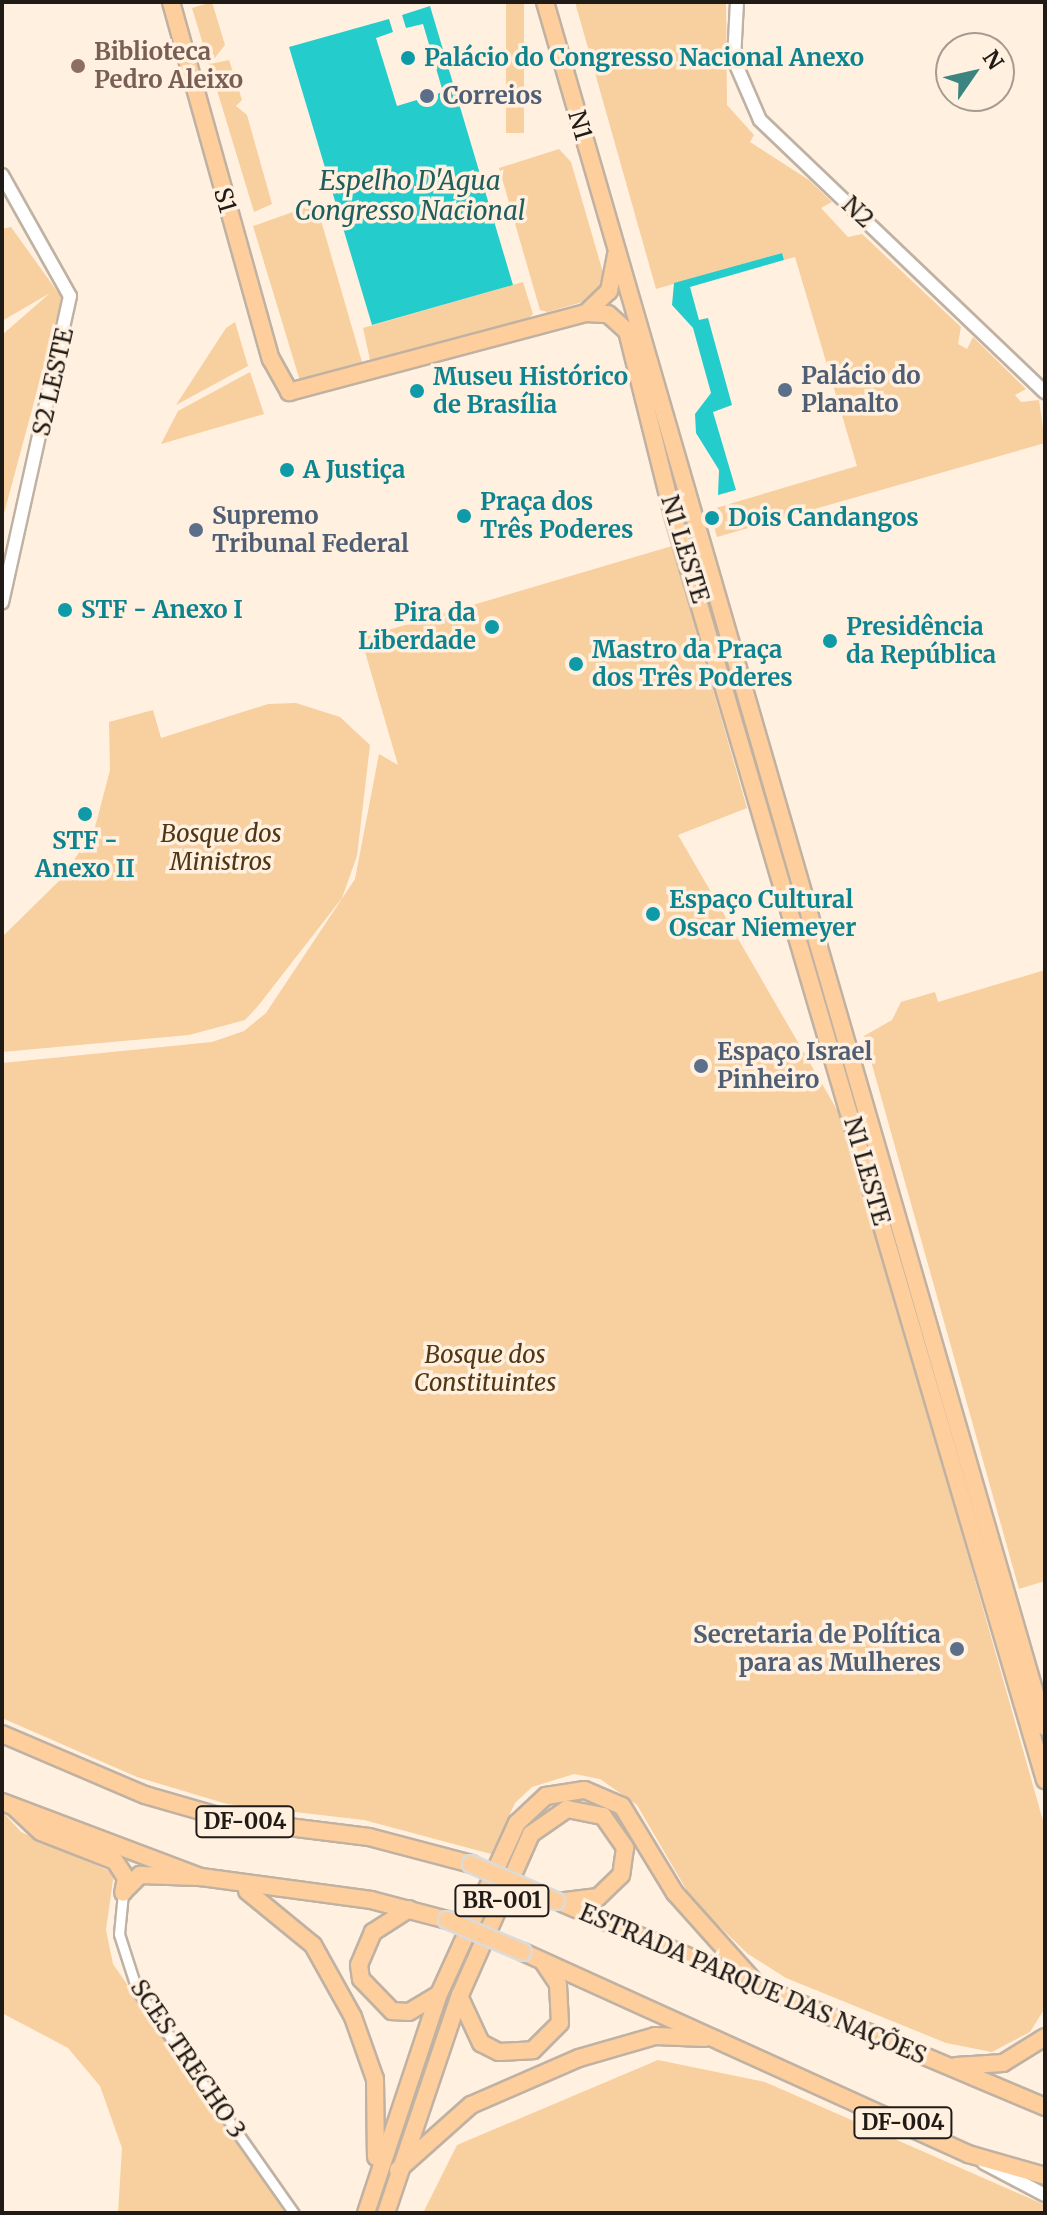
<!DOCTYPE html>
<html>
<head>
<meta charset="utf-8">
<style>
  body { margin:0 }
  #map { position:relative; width:1047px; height:2215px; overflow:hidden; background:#fff0e0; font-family:Merriweather,serif }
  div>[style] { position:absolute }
  .green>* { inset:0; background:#f8cf9f; transform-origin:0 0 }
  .water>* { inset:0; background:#24cccc }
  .roads { filter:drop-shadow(2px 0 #c0b2a3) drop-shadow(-2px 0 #c0b2a3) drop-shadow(0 2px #c0b2a3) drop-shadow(0 -2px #c0b2a3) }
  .minor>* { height:9px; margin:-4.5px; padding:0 4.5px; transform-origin:4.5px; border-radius:4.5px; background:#fff }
  .secondary>* { height:12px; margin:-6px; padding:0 6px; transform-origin:6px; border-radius:6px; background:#fff }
  .trunk>* { height:16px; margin:-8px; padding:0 8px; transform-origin:8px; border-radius:8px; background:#fece9c }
  .bridges { filter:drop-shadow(2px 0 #dbdbda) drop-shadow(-2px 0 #dbdbda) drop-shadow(0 2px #dbdbda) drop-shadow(0 -2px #dbdbda) }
  .trunk-bridge>* { height:16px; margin:-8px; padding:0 8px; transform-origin:8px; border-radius:8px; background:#fece9c }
  .dots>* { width:22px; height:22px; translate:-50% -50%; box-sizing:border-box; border:4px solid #fff0e0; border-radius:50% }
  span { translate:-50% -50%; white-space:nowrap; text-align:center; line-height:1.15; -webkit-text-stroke:7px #fff0e0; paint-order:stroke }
  .shield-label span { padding:2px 6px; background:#fff0e0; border:2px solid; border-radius:6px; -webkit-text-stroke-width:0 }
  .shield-label { font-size:22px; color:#201b16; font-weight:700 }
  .education-label { font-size:24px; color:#785e54; font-weight:700 }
  .left { translate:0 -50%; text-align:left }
  .culture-label { font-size:24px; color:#0d838f; font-weight:700 }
  .right { translate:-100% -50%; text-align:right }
  .service-label { font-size:24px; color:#4e5e75; font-weight:700 }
  .street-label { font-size:24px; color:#201b16 }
  .park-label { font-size:24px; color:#513613; font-style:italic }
  .water-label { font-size:26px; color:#205e5e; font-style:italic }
  .frame { position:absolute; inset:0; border:4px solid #201b16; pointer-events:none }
  .north { position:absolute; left:935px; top:32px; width:80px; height:80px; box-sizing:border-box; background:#fff0e0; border:2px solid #a69b8f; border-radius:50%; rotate:56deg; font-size:22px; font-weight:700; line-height:32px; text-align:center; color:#201b16 }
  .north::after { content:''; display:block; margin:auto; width:28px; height:36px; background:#3c847f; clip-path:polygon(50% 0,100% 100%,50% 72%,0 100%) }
</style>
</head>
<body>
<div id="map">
  <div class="green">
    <i style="clip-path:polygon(212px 2px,225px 45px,210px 64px,229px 60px,242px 100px,236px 106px,247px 115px,272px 204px,254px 212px,192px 8px)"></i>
    <i style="left:506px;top:2px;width:18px;height:131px"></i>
    <i style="clip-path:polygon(575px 2px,726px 2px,727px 105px,754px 135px,750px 142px,809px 180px,832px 202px,821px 208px,848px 237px,862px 234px,961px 327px,958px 344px,967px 349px,973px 337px,1026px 389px,1015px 395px,1021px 402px,1039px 400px,1045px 443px,717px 537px,709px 510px,857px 466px,795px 257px,784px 260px,781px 253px,656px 289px)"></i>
    <i style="clip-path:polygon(559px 149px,571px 162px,606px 283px,593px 299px,548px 312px,540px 310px,499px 168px)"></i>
    <i style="clip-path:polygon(310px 206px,318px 210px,362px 362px,300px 381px,253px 226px)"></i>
    <i style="clip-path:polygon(11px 227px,62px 298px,2px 521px,2px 335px,50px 293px,2px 321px,2px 229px)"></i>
    <i style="clip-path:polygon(523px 282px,533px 314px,527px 320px,370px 360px,363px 328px)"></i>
    <i style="clip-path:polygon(235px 322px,248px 366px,176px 405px,226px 328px)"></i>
    <i style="clip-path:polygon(250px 372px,264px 414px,161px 444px,178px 411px)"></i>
    <i style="clip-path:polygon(672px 546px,747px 808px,678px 835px,847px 1127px,1045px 1828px,1045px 2008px,1030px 2032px,992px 2052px,946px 2043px,786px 1978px,748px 1954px,693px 1901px,637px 1805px,600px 1779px,574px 1774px,532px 1787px,515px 1803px,491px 1854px,364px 1820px,227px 1804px,137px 1777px,2px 1718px,2px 1063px,212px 1042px,244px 1031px,266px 1013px,355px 879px,379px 754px,398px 765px,361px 638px)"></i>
    <i style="clip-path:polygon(296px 703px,340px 717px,370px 745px,357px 856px,342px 898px,258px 1006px,245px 1020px,189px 1035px,2px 1052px,2px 937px,60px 880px,94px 831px,110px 770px,109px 722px,153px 710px,161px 738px,268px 704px)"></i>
    <i style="clip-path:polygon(1045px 970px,1045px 1581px,1019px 1589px,864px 1036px,892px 1020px,901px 1002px,935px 992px,938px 1002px)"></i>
    <i style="clip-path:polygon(2px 1811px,21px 1832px,114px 1873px,106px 1930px,113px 1964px,285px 2213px,118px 2213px,122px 2148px,100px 2086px,68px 2048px,2px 2013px)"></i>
    <i style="clip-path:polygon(658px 2060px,765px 2082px,1045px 2205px,1045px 2213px,423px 2213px,457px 2145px)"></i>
  </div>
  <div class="water">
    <i style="clip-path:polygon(430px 6px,513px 285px,372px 325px,289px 47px,389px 19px,393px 32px,376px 38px,397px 106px,443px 92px,423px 24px,406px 28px,402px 15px)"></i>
    <i style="clip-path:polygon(782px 253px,784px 260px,690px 287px,699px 320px,708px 318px,732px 405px,713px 412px,736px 490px,718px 495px,719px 470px,696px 433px,695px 414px,711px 393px,693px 328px,672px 305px,674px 283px)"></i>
  </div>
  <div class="roads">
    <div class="minor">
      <i style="left:123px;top:1893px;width:41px;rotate:95.6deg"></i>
      <i style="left:119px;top:1934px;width:59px;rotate:72.2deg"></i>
      <i style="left:137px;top:1990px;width:273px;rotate:54.9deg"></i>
    </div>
    <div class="secondary">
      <i style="left:737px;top:2px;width:58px;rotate:93deg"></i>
      <i style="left:734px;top:60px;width:65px;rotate:66.6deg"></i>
      <i style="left:760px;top:120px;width:394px;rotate:43.7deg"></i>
      <i style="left:2px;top:175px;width:139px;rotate:60.7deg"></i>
      <i style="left:70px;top:296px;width:314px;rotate:102.5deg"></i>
      <i style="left:984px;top:2163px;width:69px;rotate:27.7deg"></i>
    </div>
    <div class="trunk">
      <i style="left:171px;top:2px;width:371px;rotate:74.4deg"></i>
      <i style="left:271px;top:359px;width:38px;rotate:61deg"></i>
      <i style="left:289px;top:392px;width:307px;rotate:-14.9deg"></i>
      <i style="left:586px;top:313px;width:32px;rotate:-44deg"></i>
      <i style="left:609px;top:291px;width:38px;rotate:-79deg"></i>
      <i style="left:545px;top:2px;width:1796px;rotate:73.84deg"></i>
      <i style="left:586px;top:313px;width:22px;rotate:3deg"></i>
      <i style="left:608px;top:314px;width:25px;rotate:42deg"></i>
      <i style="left:627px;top:331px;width:187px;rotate:76deg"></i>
      <i style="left:672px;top:512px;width:1322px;rotate:73.61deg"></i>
      <i style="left:2px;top:1734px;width:155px;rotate:23.1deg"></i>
      <i style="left:145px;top:1795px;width:91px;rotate:16deg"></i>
      <i style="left:232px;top:1820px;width:138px;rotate:7.1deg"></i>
      <i style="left:369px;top:1837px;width:106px;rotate:14.8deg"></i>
      <i style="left:2px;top:1802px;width:213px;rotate:20.7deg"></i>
      <i style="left:201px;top:1877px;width:172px;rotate:7.7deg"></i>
      <i style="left:371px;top:1900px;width:79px;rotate:14.7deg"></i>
      <i style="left:15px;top:1808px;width:35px;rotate:43deg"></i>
      <i style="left:41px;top:1832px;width:79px;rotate:21.4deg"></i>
      <i style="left:115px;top:1861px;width:20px;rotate:57deg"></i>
      <i style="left:126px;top:1878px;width:15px;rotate:101deg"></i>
      <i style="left:124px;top:1891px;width:23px;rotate:-45deg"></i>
      <i style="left:140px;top:1875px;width:57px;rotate:2deg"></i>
      <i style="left:247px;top:1891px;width:85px;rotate:39.3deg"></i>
      <i style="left:313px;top:1945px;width:82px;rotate:60.9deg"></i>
      <i style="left:353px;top:2017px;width:66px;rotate:70.5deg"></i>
      <i style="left:375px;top:2079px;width:78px;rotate:89.3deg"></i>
      <i style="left:564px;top:1904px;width:522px;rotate:22.88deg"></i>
      <i style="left:409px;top:1909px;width:43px;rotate:147.4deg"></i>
      <i style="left:373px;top:1932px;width:36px;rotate:113deg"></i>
      <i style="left:359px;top:1965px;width:14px;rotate:82deg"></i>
      <i style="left:361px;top:1979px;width:45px;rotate:45.9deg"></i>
      <i style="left:392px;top:2011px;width:17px;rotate:3deg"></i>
      <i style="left:409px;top:2012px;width:33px;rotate:-31deg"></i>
      <i style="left:523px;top:1952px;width:489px;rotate:24.4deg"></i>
      <i style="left:968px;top:2154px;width:80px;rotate:15.9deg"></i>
      <i style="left:460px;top:1998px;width:50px;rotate:65deg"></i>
      <i style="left:481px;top:2043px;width:20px;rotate:27deg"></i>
      <i style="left:499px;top:2052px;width:34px;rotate:-3deg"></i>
      <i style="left:533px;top:2050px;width:38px;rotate:-45deg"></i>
      <i style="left:560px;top:2023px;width:39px;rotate:-93deg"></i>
      <i style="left:558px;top:1984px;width:25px;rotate:-124deg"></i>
      <i style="left:956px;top:2066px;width:47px;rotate:-3.7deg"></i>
      <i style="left:1003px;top:2063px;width:49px;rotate:-31.8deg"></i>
      <i style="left:398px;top:2170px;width:98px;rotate:-41.7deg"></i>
      <i style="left:471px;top:2105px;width:118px;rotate:-23.5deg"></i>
      <i style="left:579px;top:2058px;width:79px;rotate:-16.1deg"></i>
      <i style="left:655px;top:2036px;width:50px;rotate:2.3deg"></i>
      <i style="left:366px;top:2213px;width:231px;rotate:-71.6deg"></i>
      <i style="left:439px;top:1994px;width:188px;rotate:-65.5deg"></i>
      <i style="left:517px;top:1823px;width:40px;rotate:-43deg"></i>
      <i style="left:546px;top:1796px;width:39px;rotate:-9deg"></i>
      <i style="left:585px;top:1790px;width:40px;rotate:23.4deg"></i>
      <i style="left:622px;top:1806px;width:102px;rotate:58.7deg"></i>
      <i style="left:675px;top:1893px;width:127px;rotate:48.2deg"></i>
      <i style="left:386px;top:2213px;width:230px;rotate:-71.3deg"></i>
      <i style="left:460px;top:1995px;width:176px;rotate:-66.2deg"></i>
      <i style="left:531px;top:1834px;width:44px;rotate:-34.8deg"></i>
      <i style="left:567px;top:1809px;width:37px;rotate:11deg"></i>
      <i style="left:603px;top:1816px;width:39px;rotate:55deg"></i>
      <i style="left:625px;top:1848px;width:27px;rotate:98deg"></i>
      <i style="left:621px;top:1875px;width:32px;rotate:136deg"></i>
      <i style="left:598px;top:1897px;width:39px;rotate:173deg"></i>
    </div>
  </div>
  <div class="bridges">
    <div class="trunk-bridge">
      <i style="left:471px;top:1864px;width:93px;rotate:23.5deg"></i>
      <i style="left:447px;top:1920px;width:82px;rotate:22.8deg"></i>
    </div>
  </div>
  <div class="dots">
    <i style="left:408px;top:58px;background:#0f9aa8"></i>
    <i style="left:78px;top:66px;background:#8d6e63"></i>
    <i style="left:427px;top:96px;background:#5c6f8a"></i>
    <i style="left:785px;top:390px;background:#5c6f8a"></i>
    <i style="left:417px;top:391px;background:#0f9aa8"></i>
    <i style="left:287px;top:470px;background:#0f9aa8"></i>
    <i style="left:464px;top:516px;background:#0f9aa8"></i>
    <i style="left:712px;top:518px;background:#0f9aa8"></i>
    <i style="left:196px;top:530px;background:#5c6f8a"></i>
    <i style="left:65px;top:610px;background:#0f9aa8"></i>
    <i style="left:492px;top:627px;background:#0f9aa8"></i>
    <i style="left:830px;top:641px;background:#0f9aa8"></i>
    <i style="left:576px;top:664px;background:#0f9aa8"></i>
    <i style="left:85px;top:814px;background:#0f9aa8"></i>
    <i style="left:653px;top:914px;background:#0f9aa8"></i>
    <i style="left:701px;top:1066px;background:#5c6f8a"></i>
    <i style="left:957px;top:1649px;background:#5c6f8a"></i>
  </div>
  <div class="shield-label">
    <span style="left:245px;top:1822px">DF-004</span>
    <span style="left:502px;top:1901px">BR-001</span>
    <span style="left:903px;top:2123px">DF-004</span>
  </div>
  <div class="education-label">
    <span class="left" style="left:94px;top:66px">Biblioteca<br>Pedro Aleixo</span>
  </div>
  <div class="culture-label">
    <span class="left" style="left:424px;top:58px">Palácio do Congresso Nacional Anexo</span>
    <span class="left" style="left:433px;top:391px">Museu Histórico<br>de Brasília</span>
    <span class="left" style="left:303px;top:470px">A Justiça</span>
    <span class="left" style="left:480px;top:516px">Praça dos<br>Três Poderes</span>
    <span class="left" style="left:728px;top:518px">Dois Candangos</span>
    <span class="left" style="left:81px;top:610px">STF - Anexo I</span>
    <span class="right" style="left:476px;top:627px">Pira da<br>Liberdade</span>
    <span class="left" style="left:846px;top:641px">Presidência<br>da República</span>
    <span class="left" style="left:592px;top:664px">Mastro da Praça<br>dos Três Poderes</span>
    <span style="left:85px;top:855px">STF -<br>Anexo II</span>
    <span class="left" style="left:669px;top:914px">Espaço Cultural<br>Oscar Niemeyer</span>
  </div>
  <div class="service-label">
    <span class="left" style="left:443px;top:96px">Correios</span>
    <span class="left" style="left:801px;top:390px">Palácio do<br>Planalto</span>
    <span class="left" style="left:212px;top:530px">Supremo<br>Tribunal Federal</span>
    <span class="left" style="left:717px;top:1066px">Espaço Israel<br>Pinheiro</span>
    <span class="right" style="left:941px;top:1649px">Secretaria de Política<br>para as Mulheres</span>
  </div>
  <div class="street-label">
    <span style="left:580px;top:125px;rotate:74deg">N1</span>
    <span style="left:225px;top:200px;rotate:74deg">S1</span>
    <span style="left:858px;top:212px;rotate:43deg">N2</span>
    <span style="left:53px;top:382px;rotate:-77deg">S2 LESTE</span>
    <span style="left:685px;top:549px;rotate:73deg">N1 LESTE</span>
    <span style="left:867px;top:1171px;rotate:74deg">N1 LESTE</span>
    <span style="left:753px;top:1984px;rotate:23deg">ESTRADA PARQUE DAS NAÇÕES</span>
    <span style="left:188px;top:2059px;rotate:56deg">SCES TRECHO 3</span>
  </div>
  <div class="park-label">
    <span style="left:221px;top:848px">Bosque dos<br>Ministros</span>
    <span style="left:485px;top:1369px">Bosque dos<br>Constituintes</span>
  </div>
  <div class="water-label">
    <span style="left:410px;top:196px">Espelho D'Agua<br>Congresso Nacional</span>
  </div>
  <div class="frame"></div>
  <div class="north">N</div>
</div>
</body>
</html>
